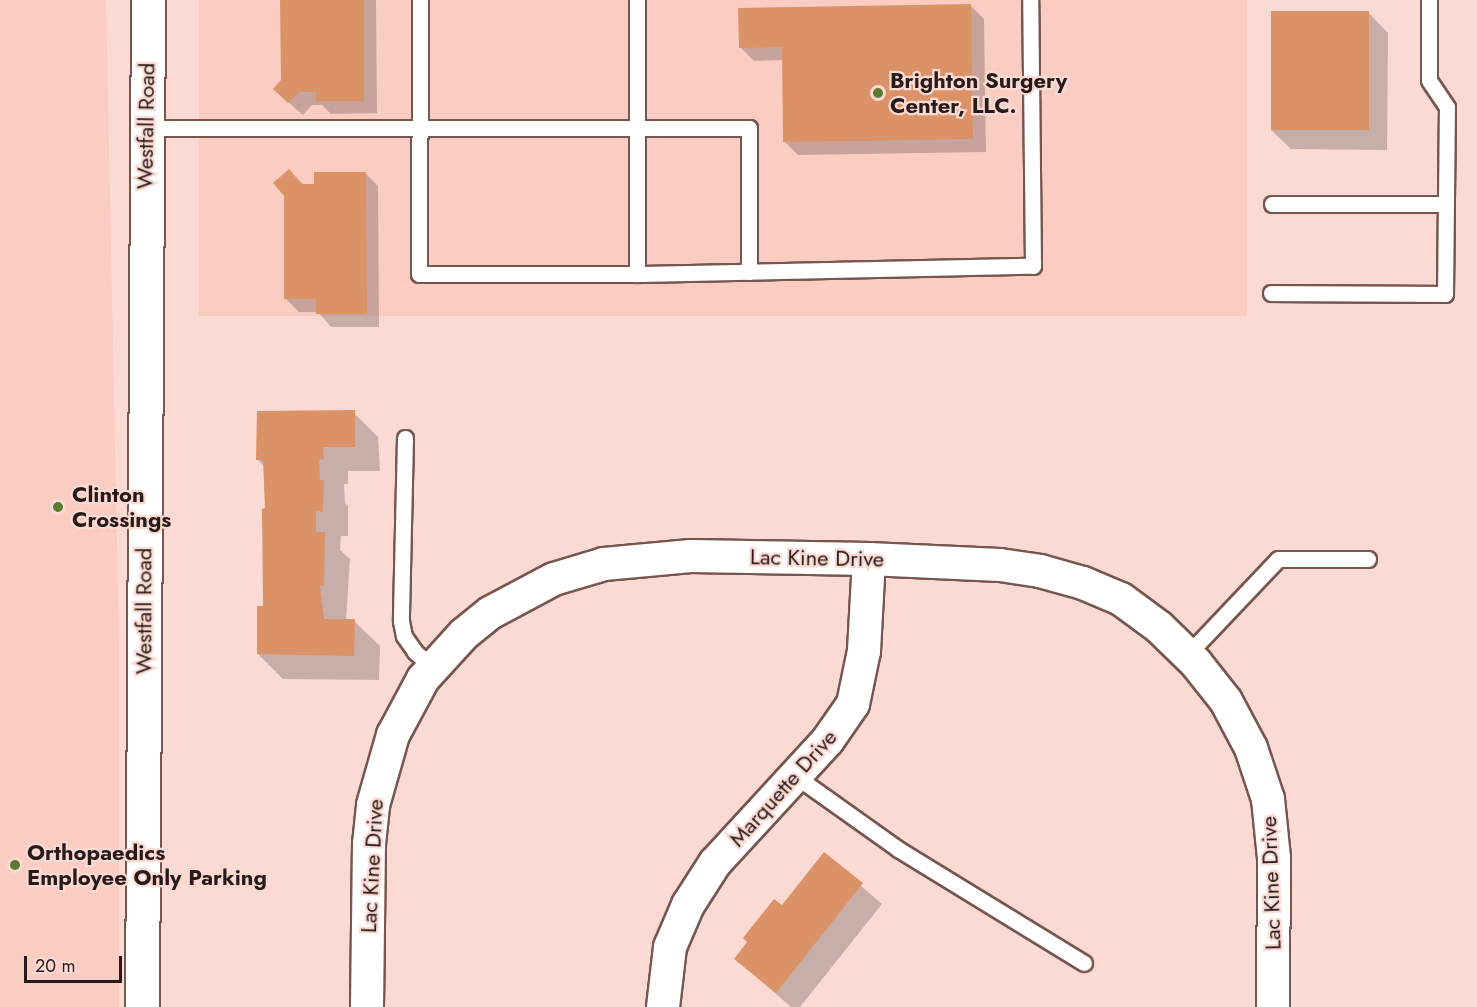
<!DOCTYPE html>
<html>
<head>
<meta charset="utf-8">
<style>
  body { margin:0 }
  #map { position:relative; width:1477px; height:1007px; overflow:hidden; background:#fadad3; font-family:Jost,sans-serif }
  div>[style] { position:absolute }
  .built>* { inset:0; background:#fbccc2; transform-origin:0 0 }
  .shadow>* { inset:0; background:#0003 }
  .building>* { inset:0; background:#dc9267; transform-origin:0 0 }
  .roads { filter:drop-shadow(2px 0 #77564f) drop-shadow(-2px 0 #77564f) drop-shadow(0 2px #77564f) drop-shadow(0 -2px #77564f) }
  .lane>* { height:15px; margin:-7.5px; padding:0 7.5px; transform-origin:7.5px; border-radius:7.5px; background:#fff }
  .street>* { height:32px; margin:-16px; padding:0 16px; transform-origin:16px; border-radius:16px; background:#fff }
  .secondary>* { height:33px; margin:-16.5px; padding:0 16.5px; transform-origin:16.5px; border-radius:16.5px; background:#fff }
  .dots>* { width:16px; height:16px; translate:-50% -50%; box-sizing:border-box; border:3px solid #fadad3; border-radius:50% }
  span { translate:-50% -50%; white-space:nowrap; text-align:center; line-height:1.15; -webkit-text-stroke:4.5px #fadad3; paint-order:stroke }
  .poi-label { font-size:22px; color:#281a18; font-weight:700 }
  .left { translate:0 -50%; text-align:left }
  .street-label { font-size:22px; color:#281a18 }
  .scale { position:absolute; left:24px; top:956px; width:98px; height:27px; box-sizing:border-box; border:3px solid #281a18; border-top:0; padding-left:8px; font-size:18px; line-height:21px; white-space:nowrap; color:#281a18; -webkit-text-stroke:4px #fadad3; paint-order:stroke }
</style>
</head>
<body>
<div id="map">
  <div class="built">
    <i style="clip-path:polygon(0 0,106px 0,119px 647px,119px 1007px,0 1007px)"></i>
    <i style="left:199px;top:0;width:1048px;height:316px"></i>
  </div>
  <div class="shadow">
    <i style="clip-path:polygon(282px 0,376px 0,377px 113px,331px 114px,322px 105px,312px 105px,303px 115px,288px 102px,283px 81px)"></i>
    <i style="clip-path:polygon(970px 5px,984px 19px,986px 152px,798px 155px,785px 142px,783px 60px,754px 61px,740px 47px)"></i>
    <i style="clip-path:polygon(1369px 13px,1388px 33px,1387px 150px,1291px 149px,1271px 130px)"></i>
    <i style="clip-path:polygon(289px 171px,304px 185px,315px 185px,365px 173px,378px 186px,379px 327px,331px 327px,318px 312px,299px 312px,286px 299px)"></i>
    <i style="clip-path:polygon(353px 412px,378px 437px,380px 471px,348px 471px,348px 484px,344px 484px,345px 503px,348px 506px,348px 536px,341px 536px,340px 550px,350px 559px,346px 621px,354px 621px,380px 646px,379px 680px,283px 679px,258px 654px,265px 608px,266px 509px,265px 467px,258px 460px)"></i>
    <i style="clip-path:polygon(824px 854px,882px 904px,800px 1007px,791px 1007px,736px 959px,782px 907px)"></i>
  </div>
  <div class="building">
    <i style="clip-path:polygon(280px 0,364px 0,364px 101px,316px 101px,316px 92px,299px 92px,288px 103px,273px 89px,281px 80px)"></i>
    <i style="clip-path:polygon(971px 4px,973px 139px,783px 142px,782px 47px,739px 48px,738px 8px)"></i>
    <i style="left:1271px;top:11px;width:98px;height:119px"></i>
    <i style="clip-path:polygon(289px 169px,302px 184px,314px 184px,314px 172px,366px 172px,367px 314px,316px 314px,316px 299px,284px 299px,284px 196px,273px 183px)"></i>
    <i style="clip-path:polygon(355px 410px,355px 447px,323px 447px,324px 459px,319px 460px,320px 480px,324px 480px,323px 512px,316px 511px,316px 532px,325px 532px,324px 586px,320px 586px,324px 619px,355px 619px,354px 656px,257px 654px,257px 606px,263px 606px,262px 509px,265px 508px,263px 460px,256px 460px,257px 411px)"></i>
    <i style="clip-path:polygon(824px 852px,863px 883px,776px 993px,734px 959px,747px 942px,743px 938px,774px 899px,782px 905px)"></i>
  </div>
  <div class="roads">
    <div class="lane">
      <i style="left:420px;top:0;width:274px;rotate:90.2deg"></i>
      <i style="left:419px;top:274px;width:218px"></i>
      <i style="left:637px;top:0;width:274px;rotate:90deg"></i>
      <i style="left:637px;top:274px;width:396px;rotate:-1.2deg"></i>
      <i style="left:1033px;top:266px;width:266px;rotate:-90.6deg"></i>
      <i style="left:146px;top:128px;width:603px"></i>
      <i style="left:749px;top:128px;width:144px;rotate:90deg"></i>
      <i style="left:1272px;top:204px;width:174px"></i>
      <i style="left:1271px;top:293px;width:174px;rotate:0.3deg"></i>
      <i style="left:1445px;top:294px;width:187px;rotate:-89.4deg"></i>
      <i style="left:1447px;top:107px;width:32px;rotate:-124deg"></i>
      <i style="left:1429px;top:80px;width:80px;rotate:-90deg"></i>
      <i style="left:405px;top:438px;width:183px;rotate:91.3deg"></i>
      <i style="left:401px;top:621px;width:15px;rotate:79deg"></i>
      <i style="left:404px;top:636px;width:19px;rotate:55deg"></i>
      <i style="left:415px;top:652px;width:23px;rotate:40deg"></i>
      <i style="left:1187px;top:655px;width:132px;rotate:-46.5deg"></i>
      <i style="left:1278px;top:559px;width:90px"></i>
      <i style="left:794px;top:775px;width:128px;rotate:35.4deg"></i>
      <i style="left:898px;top:849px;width:218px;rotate:31.5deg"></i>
    </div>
    <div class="street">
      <i style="left:367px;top:1007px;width:163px;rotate:-89.3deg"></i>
      <i style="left:369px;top:844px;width:39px;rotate:-84deg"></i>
      <i style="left:373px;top:805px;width:73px;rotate:-74.1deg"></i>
      <i style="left:393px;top:735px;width:64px;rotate:-61.8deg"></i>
      <i style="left:423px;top:679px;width:61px;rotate:-47.7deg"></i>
      <i style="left:464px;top:634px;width:33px;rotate:-39deg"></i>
      <i style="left:490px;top:613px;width:72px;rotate:-28deg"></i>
      <i style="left:554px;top:579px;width:52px;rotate:-16.7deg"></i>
      <i style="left:604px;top:564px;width:87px;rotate:-5.3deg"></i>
      <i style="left:691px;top:556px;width:178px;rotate:1deg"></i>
      <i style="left:869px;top:559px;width:131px;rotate:2.6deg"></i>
      <i style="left:1000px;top:565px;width:40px;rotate:8.5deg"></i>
      <i style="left:1040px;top:571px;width:45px;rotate:15.6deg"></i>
      <i style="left:1083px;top:583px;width:41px;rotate:22.8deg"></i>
      <i style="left:1121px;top:599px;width:47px;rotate:36.4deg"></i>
      <i style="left:1159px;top:627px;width:52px;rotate:44.2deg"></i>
      <i style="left:1196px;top:663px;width:48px;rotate:51.7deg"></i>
      <i style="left:1226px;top:701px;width:53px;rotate:62deg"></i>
      <i style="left:1251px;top:748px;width:54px;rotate:71.6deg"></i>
      <i style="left:1268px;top:799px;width:59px;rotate:84.2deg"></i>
      <i style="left:1274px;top:858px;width:149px;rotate:90.4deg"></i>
      <i style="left:663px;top:1007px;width:60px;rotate:-83.3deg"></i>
      <i style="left:670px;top:947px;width:46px;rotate:-66.8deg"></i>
      <i style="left:688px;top:905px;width:50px;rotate:-57.3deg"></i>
      <i style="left:715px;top:863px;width:167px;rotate:-47.4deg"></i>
      <i style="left:828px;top:740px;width:44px;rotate:-55.2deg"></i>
      <i style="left:853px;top:704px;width:54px;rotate:-78.3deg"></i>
      <i style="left:864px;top:651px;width:92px;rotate:-86.9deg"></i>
    </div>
    <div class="secondary">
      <i style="left:142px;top:1007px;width:1007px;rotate:-89.66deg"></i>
    </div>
  </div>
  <div class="dots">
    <i style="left:878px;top:93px;background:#5d7b30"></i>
    <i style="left:58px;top:507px;background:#5d7b30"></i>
    <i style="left:15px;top:865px;background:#5d7b30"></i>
  </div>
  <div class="poi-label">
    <span class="left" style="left:890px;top:93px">Brighton Surgery<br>Center, LLC.</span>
    <span class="left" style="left:72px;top:507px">Clinton<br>Crossings</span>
    <span class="left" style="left:27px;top:865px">Orthopaedics<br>Employee Only Parking</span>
  </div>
  <div class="street-label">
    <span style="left:146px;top:126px;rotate:-89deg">Westfall Road</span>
    <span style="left:817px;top:558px;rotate:1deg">Lac Kine Drive</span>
    <span style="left:144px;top:611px;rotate:-90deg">Westfall Road</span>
    <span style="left:783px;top:788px;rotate:-48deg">Marquette Drive</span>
    <span style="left:372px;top:866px;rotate:-87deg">Lac Kine Drive</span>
    <span style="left:1271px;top:883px;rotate:-92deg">Lac Kine Drive</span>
  </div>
  <div class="scale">20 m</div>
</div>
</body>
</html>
